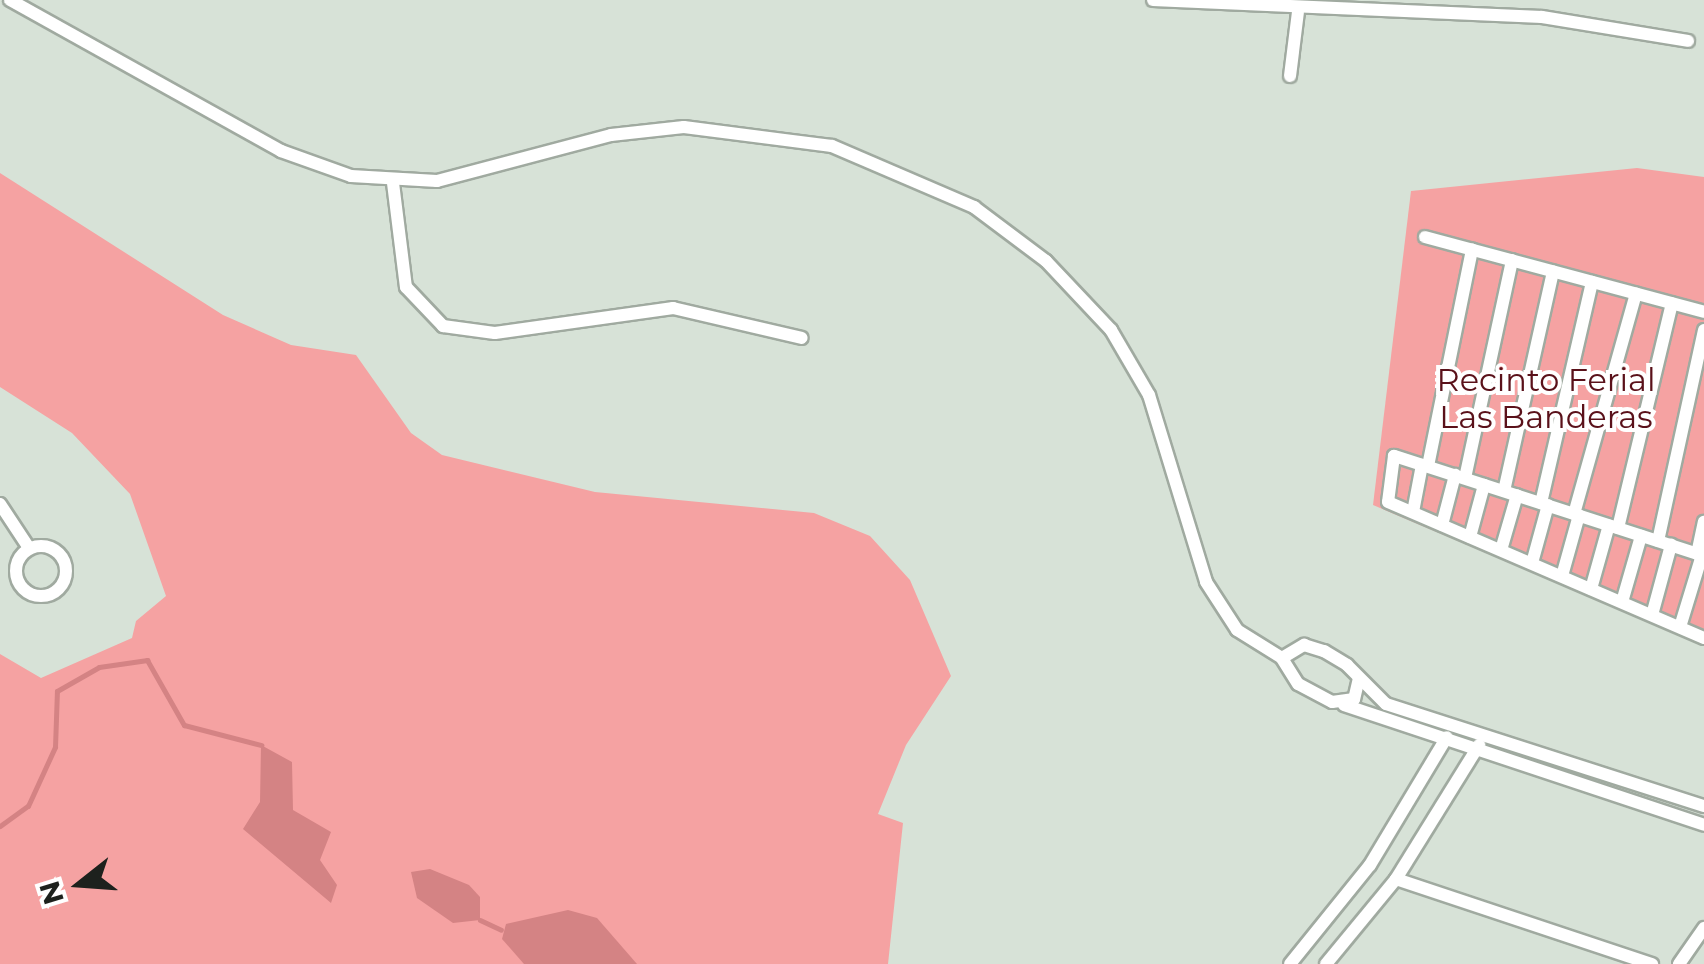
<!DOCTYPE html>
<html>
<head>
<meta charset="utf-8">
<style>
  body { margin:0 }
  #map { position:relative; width:1704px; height:964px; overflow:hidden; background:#d7e2d7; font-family:Montserrat,sans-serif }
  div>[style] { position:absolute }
  .green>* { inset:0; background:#f5a2a2 }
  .water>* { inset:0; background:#d48384 }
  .stream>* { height:5px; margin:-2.5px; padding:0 2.5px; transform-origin:2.5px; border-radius:2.5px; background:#d48384 }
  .roads { filter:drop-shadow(2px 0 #a0aaa0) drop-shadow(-2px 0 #a0aaa0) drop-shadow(0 2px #a0aaa0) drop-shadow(0 -2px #a0aaa0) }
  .street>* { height:12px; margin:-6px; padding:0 6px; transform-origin:6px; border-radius:6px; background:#fff }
  .street>.ring { margin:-6px; padding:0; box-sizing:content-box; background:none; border:12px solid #fff; border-radius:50% }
  span { translate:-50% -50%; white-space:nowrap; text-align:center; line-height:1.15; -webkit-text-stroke:8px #fff; paint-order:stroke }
  .park-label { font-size:32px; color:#5a111a }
  .north { position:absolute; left:30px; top:834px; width:100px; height:100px; -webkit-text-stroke:8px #fff; paint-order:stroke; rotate:253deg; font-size:28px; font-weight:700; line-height:40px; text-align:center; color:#1d211d }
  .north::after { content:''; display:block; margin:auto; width:35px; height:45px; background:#1d211d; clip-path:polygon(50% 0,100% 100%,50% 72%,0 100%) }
</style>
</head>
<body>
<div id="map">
  <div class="green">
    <i style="clip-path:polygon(1637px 168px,1704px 177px,1704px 645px,1373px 505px,1411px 191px)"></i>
    <i style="clip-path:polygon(0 173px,223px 315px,291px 345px,356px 355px,411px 433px,442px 455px,595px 492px,814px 513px,870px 536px,910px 580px,951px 676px,906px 745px,878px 814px,903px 823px,888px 964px,0 964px,0 654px,41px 678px,132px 638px,136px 621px,166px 596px,130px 494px,72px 433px,0 387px)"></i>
  </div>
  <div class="water">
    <i style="clip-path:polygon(261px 745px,292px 762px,293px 810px,331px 832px,320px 860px,337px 885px,331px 903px,243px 829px,260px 802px)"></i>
    <i style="clip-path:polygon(430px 869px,469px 885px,480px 897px,480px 920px,453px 923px,417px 898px,411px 872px)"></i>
    <i style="clip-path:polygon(568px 910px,597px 918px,637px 964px,524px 964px,502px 939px,506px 924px)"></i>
  </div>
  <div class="stream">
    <i style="left:0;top:826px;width:34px;rotate:-36deg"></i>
    <i style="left:28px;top:806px;width:65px;rotate:-65.4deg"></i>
    <i style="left:55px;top:747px;width:56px;rotate:-88deg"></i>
    <i style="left:57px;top:691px;width:48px;rotate:-29.7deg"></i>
    <i style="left:99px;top:667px;width:49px;rotate:-8.3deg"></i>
    <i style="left:147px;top:660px;width:75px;rotate:60.4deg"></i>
    <i style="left:184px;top:725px;width:80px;rotate:14.6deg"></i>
    <i style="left:480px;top:920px;width:23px;rotate:25deg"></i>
  </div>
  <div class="roads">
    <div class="street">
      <i style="left:10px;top:0;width:310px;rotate:29.1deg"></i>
      <i style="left:281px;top:151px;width:74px;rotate:19.7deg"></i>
      <i style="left:351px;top:176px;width:86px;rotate:3.3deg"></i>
      <i style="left:437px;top:181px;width:180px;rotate:-14.8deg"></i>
      <i style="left:611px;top:135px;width:73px;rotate:-6.3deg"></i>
      <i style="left:684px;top:127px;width:149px;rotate:7.3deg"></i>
      <i style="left:832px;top:146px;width:155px;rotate:23.2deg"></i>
      <i style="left:974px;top:207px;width:90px;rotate:36.9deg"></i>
      <i style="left:1046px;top:261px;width:95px;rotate:46.7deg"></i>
      <i style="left:1111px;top:330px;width:75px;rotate:59.7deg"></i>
      <i style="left:1149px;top:395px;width:195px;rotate:73deg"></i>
      <i style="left:1206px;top:582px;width:57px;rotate:57.1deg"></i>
      <i style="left:1237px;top:630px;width:53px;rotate:31.9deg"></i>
      <i style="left:1153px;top:0;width:389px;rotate:2.5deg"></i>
      <i style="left:1542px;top:17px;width:148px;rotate:9.3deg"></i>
      <i style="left:1290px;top:76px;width:64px;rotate:-82.9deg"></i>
      <i style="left:393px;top:183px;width:105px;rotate:82.9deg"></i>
      <i style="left:406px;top:287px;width:54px;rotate:46.5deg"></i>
      <i style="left:443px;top:326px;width:52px;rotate:7.7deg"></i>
      <i style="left:495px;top:333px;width:180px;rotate:-8deg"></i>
      <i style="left:673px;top:308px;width:132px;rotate:13.1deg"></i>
      <i style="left:1425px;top:237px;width:289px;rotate:15deg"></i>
      <i style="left:1428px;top:466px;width:221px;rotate:-78.5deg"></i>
      <i style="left:1465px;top:478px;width:223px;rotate:-77.8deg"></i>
      <i style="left:1504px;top:491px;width:225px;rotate:-77.4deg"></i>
      <i style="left:1541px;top:503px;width:227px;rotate:-77deg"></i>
      <i style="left:0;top:504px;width:53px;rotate:56.6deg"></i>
      <i style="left:1413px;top:512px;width:48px;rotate:-79.2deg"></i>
      <i style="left:1574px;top:514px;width:229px;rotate:-74.3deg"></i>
      <i style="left:1442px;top:525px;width:52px;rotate:-75.4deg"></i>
      <i style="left:1618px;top:528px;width:231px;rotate:-76.5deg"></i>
      <i style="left:1470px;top:537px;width:54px;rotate:-74.9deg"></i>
      <i style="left:1658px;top:541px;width:216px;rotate:-77.7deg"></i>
      <i class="ring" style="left:16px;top:546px;width:38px;height:38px"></i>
      <i style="left:1501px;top:550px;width:57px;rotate:-73.8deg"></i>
      <i style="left:1697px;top:554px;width:33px;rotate:-78deg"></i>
      <i style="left:1704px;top:556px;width:326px;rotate:-162.1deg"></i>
      <i style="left:1394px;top:456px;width:46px;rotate:97.4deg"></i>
      <i style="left:1388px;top:502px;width:344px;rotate:23.3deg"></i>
      <i style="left:1532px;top:563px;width:60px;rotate:-74.6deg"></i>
      <i style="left:1562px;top:576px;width:63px;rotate:-74.4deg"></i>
      <i style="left:1591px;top:589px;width:66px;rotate:-74.3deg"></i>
      <i style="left:1622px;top:602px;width:69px;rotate:-73.9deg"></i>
      <i style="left:1652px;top:615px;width:73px;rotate:-74.8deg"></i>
      <i style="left:1680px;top:627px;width:75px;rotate:-73deg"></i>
      <i style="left:1359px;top:678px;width:22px;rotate:103deg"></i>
      <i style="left:1354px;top:699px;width:22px;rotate:172deg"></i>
      <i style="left:1332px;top:702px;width:38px;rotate:-152deg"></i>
      <i style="left:1298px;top:684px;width:31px;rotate:-122deg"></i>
      <i style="left:1282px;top:658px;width:26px;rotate:-31deg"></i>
      <i style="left:1304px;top:645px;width:21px;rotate:17deg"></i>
      <i style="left:1324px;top:651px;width:27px;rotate:31deg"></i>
      <i style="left:1347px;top:665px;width:55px;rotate:45deg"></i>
      <i style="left:1386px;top:704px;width:334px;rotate:17.8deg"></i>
      <i style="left:1344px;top:705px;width:379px;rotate:18.4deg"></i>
      <i style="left:1396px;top:879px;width:270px;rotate:18.4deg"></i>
      <i style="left:1290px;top:964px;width:127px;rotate:-51.1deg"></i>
      <i style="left:1370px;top:865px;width:149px;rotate:-59deg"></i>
      <i style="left:1326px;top:964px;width:110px;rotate:-50.5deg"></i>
      <i style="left:1396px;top:879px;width:158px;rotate:-58.2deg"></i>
      <i style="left:1679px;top:964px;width:44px;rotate:-55.2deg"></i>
    </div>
  </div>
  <div class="park-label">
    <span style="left:1546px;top:399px">Recinto Ferial<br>Las Banderas</span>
  </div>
  <div class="north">N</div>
</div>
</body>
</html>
